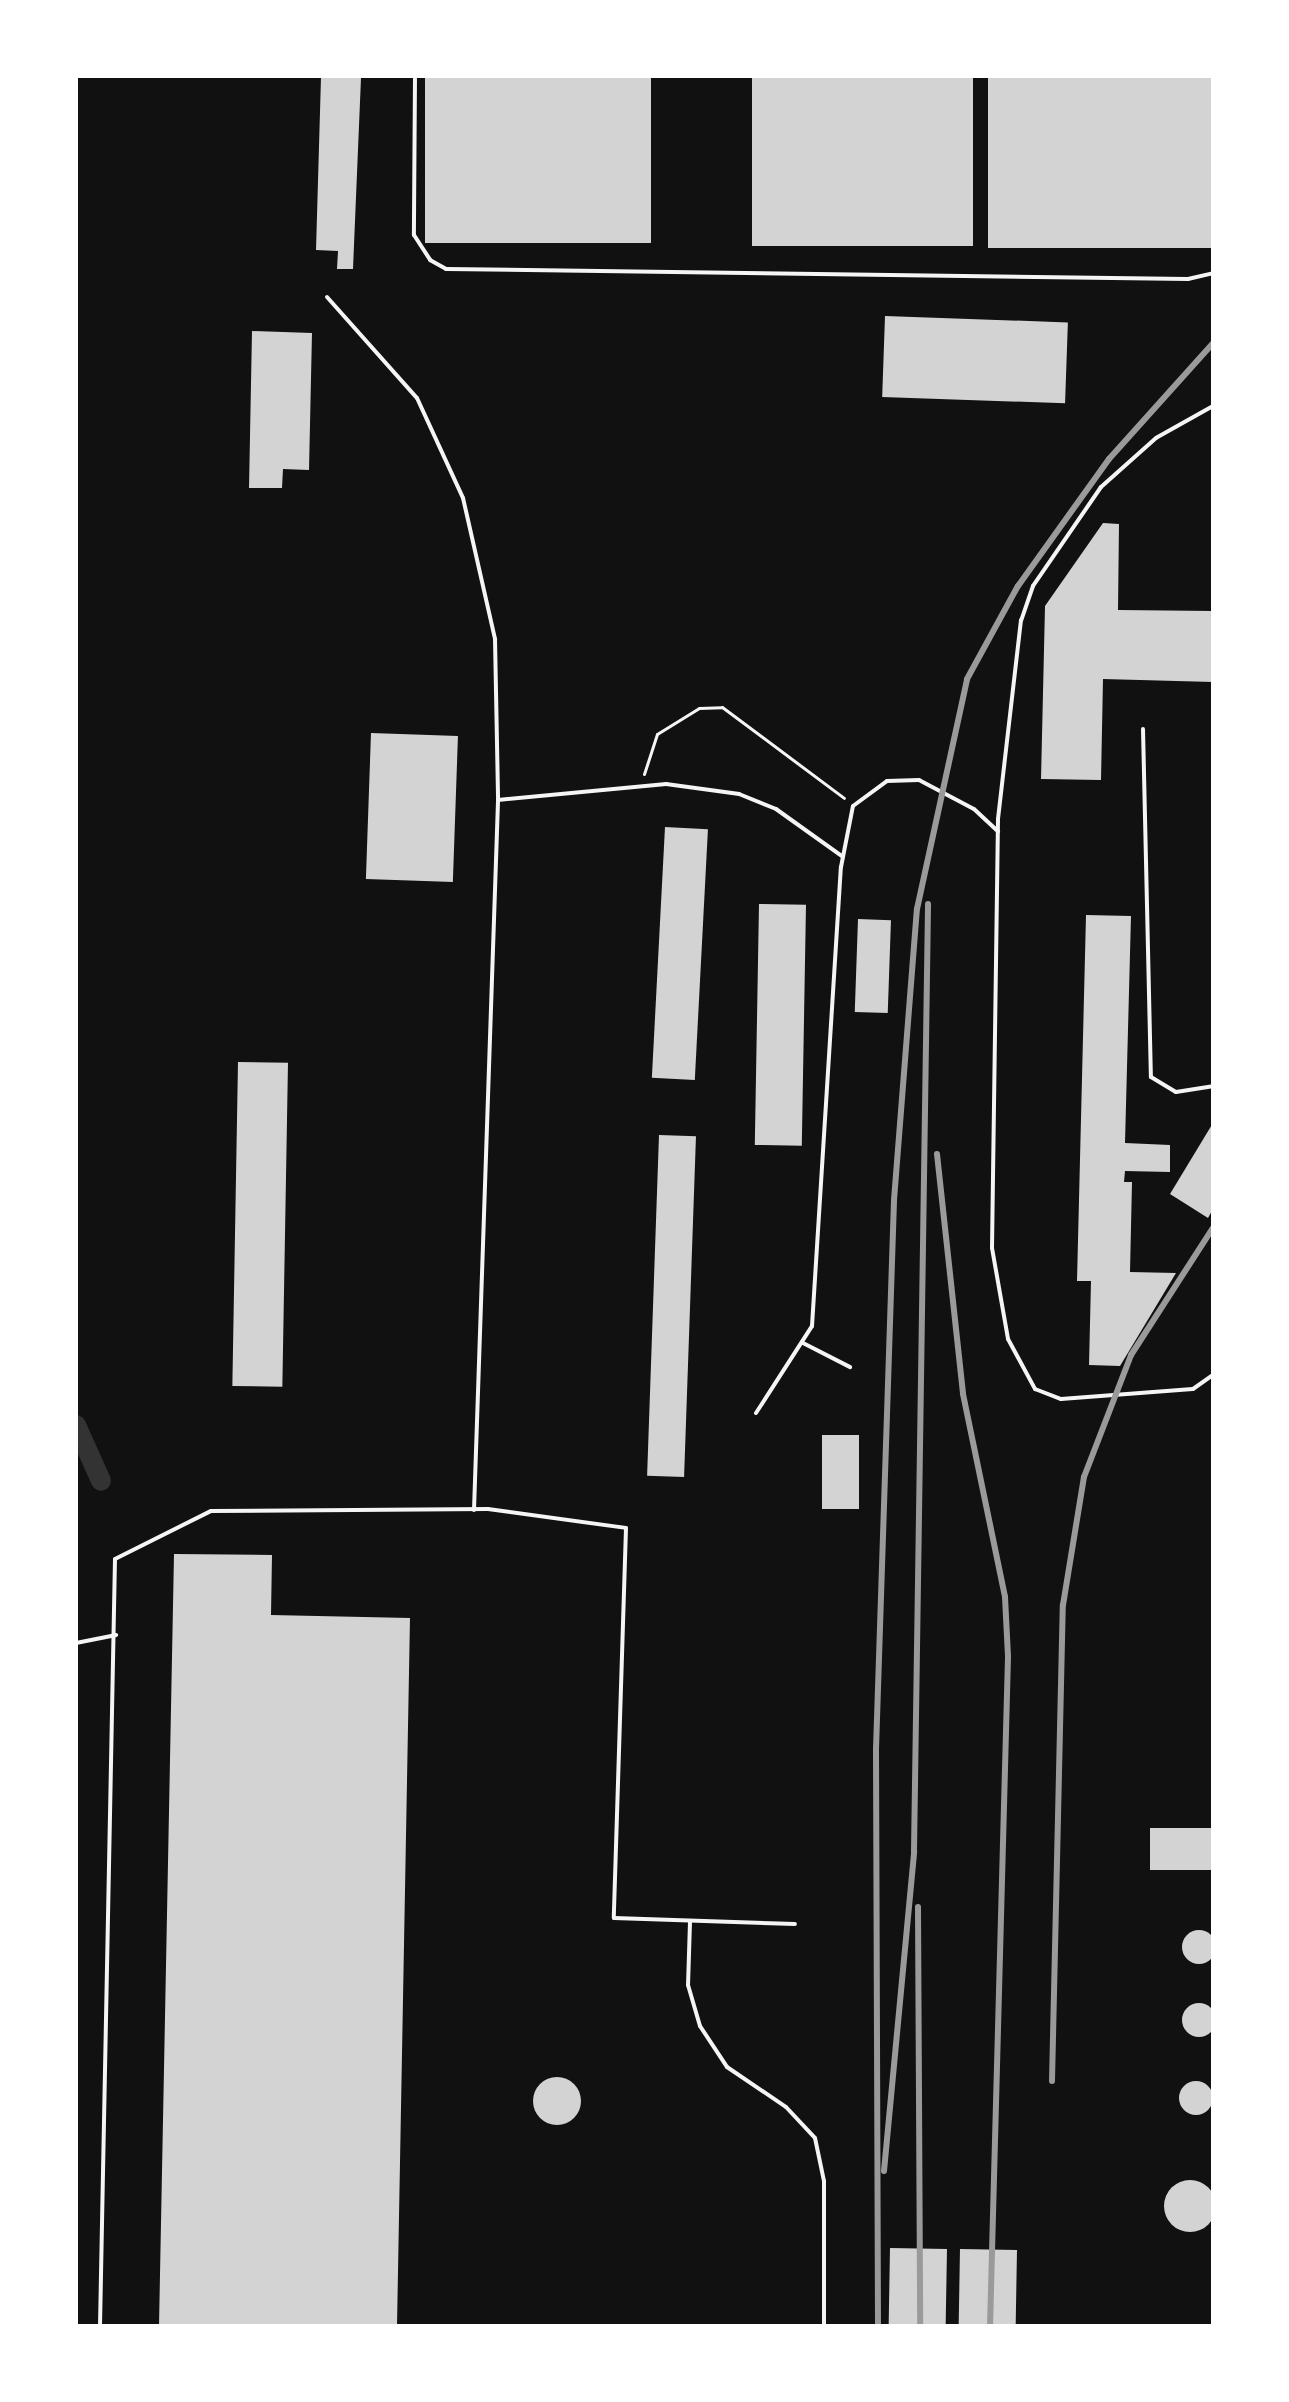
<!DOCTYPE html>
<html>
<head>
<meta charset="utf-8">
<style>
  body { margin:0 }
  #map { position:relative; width:1289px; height:2402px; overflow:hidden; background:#111; font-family:Commissioner,sans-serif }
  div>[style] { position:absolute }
  .canal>* { height:20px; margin:-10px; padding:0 10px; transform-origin:10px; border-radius:10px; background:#333 }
  .building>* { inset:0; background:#d3d3d3; transform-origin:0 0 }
  .round { border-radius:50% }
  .path>* { height:3px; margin:-1.5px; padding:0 1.5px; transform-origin:1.5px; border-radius:1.5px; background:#f5f5f5 }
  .service>* { height:4px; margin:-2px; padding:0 2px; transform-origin:2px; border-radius:2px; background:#f5f5f5 }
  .rail>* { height:6px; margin:-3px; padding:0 3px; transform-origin:3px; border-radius:3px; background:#9a9a9a }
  span { translate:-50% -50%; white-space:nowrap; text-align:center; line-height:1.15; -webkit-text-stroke:6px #fff; paint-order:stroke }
  .frame { position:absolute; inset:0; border:78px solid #fff; pointer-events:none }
</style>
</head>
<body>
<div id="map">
  <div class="canal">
    <i style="left:76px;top:1425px;width:61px;rotate:65.9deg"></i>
  </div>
  <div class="building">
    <i style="left:425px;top:76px;width:226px;height:167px"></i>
    <i style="left:752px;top:76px;width:221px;height:170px"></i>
    <i style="left:988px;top:76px;width:223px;height:172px"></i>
    <i style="clip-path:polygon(321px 77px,361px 78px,353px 269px,337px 269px,338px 251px,316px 250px)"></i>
    <i style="left:885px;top:316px;width:183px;height:81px;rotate:2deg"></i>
    <i style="clip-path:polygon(252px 331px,312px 333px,309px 470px,283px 469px,282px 488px,249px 488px)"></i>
    <i style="clip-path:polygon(1103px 523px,1119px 524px,1118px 610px,1213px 611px,1213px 682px,1103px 679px,1101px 780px,1041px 779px,1045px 606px)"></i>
    <i style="left:371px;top:733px;width:87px;height:146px;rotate:2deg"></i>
    <i style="left:665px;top:827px;width:43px;height:251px;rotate:3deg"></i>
    <i style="left:759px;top:904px;width:47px;height:241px;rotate:1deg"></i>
    <i style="clip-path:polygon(1086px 915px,1131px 916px,1125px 1143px,1170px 1145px,1170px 1172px,1125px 1171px,1124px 1182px,1132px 1182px,1130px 1272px,1176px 1273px,1120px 1366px,1089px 1365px,1091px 1281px,1077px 1281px)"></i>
    <i style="left:858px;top:919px;width:33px;height:93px;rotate:2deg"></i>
    <i style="left:238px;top:1062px;width:50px;height:324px;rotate:1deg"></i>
    <i style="clip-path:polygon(1213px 1123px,1213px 1209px,1208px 1218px,1170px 1194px)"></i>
    <i style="left:659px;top:1135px;width:37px;height:341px;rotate:2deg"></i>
    <i style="left:822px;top:1435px;width:37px;height:74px"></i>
    <i style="clip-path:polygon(174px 1554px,272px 1555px,271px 1615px,410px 1618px,397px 2326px,159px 2326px)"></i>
    <i style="left:1150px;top:1828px;width:63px;height:42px"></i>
    <i class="round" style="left:1182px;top:1930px;width:34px;height:34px"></i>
    <i class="round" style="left:1182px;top:2003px;width:34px;height:34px"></i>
    <i class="round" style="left:533px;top:2077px;width:48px;height:48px"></i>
    <i class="round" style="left:1179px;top:2081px;width:34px;height:34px"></i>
    <i class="round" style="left:1164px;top:2180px;width:52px;height:52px"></i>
    <i style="left:890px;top:2248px;width:57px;height:78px;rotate:1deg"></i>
    <i style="left:960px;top:2249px;width:57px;height:77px;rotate:1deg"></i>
  </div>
  <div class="path">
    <i style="left:644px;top:774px;width:42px;rotate:-72deg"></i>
    <i style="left:657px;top:734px;width:49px;rotate:-31.8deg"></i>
    <i style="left:699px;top:708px;width:23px;rotate:-2deg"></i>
    <i style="left:722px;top:707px;width:152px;rotate:36.7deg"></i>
  </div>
  <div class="service">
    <i style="left:415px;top:76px;width:159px;rotate:90.4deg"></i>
    <i style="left:414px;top:235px;width:30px;rotate:57deg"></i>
    <i style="left:430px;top:260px;width:18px;rotate:29deg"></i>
    <i style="left:446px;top:269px;width:742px;rotate:0.77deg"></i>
    <i style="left:1188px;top:279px;width:26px;rotate:-13deg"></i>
    <i style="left:327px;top:297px;width:135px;rotate:48.3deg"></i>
    <i style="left:417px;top:398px;width:110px;rotate:65.3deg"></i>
    <i style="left:463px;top:498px;width:145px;rotate:77.2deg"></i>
    <i style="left:495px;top:639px;width:161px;rotate:88.9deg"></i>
    <i style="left:498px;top:800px;width:169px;rotate:-5.4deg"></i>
    <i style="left:666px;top:784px;width:74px;rotate:7.8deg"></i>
    <i style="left:739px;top:794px;width:40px;rotate:22deg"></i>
    <i style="left:776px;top:809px;width:81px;rotate:35.5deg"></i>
    <i style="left:1213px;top:406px;width:65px;rotate:150.7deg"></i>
    <i style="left:1156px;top:438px;width:74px;rotate:138.3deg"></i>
    <i style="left:1101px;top:487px;width:120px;rotate:124.5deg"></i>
    <i style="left:1033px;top:586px;width:36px;rotate:109deg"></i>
    <i style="left:1021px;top:620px;width:200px;rotate:96.6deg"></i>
    <i style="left:998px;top:819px;width:429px;rotate:90.8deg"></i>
    <i style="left:992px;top:1248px;width:92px;rotate:80deg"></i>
    <i style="left:1008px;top:1339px;width:57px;rotate:61.6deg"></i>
    <i style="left:1035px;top:1389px;width:28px;rotate:21deg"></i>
    <i style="left:1061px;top:1399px;width:132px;rotate:-4.3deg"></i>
    <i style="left:1193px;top:1389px;width:24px;rotate:-35deg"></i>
    <i style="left:1143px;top:729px;width:348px;rotate:88.7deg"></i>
    <i style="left:1151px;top:1077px;width:29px;rotate:31deg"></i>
    <i style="left:1176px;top:1092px;width:37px;rotate:-9deg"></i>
    <i style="left:803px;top:1343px;width:53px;rotate:27.1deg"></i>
    <i style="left:756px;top:1413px;width:103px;rotate:-57.2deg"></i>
    <i style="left:812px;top:1326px;width:460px;rotate:-86.4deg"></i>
    <i style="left:841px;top:867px;width:62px;rotate:-78.9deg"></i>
    <i style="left:853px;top:806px;width:42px;rotate:-36.3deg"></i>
    <i style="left:887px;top:781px;width:32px;rotate:-2deg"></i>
    <i style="left:919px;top:780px;width:62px;rotate:27.8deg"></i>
    <i style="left:974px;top:809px;width:33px;rotate:43deg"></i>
    <i style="left:474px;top:1510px;width:710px;rotate:-88.06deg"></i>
    <i style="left:76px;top:1643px;width:41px;rotate:-11.3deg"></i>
    <i style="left:690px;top:1922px;width:63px;rotate:91.8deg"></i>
    <i style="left:688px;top:1985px;width:43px;rotate:73.7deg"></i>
    <i style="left:700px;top:2026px;width:49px;rotate:56.6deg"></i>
    <i style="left:727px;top:2067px;width:71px;rotate:34.1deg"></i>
    <i style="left:786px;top:2107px;width:42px;rotate:46.9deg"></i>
    <i style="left:815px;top:2138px;width:44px;rotate:78.2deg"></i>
    <i style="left:824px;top:2181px;width:145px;rotate:90deg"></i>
    <i style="left:100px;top:2326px;width:767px;rotate:-88.88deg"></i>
    <i style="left:115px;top:1559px;width:107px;rotate:-26.6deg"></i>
    <i style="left:211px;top:1511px;width:277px;rotate:-0.4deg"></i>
    <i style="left:488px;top:1509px;width:139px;rotate:7.8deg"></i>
    <i style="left:626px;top:1528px;width:390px;rotate:91.8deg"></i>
    <i style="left:614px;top:1918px;width:181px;rotate:1.9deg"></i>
  </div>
  <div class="rail">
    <i style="left:937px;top:1154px;width:241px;rotate:83.8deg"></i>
    <i style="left:963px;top:1394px;width:207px;rotate:78.3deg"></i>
    <i style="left:1005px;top:1597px;width:60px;rotate:87.1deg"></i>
    <i style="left:1008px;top:1657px;width:669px;rotate:91.54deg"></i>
    <i style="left:918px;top:1907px;width:419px;rotate:89.7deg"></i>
    <i style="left:1052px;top:2081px;width:476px;rotate:-88.7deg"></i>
    <i style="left:1063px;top:1605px;width:130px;rotate:-80.7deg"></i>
    <i style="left:1084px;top:1477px;width:131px;rotate:-68.9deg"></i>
    <i style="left:1131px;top:1355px;width:151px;rotate:-57.2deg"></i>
    <i style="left:884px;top:2171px;width:321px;rotate:-84.6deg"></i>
    <i style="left:914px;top:1851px;width:947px;rotate:-89.15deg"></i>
    <i style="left:878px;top:2326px;width:577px;rotate:-90.2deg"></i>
    <i style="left:876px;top:1749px;width:549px;rotate:-88.12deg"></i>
    <i style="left:894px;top:1200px;width:292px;rotate:-85.5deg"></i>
    <i style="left:917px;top:909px;width:235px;rotate:-77.7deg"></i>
    <i style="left:967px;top:679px;width:106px;rotate:-61.3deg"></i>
    <i style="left:1018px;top:586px;width:156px;rotate:-54.4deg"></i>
    <i style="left:1109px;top:459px;width:156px;rotate:-48.1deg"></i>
  </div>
  <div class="frame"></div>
</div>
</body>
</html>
